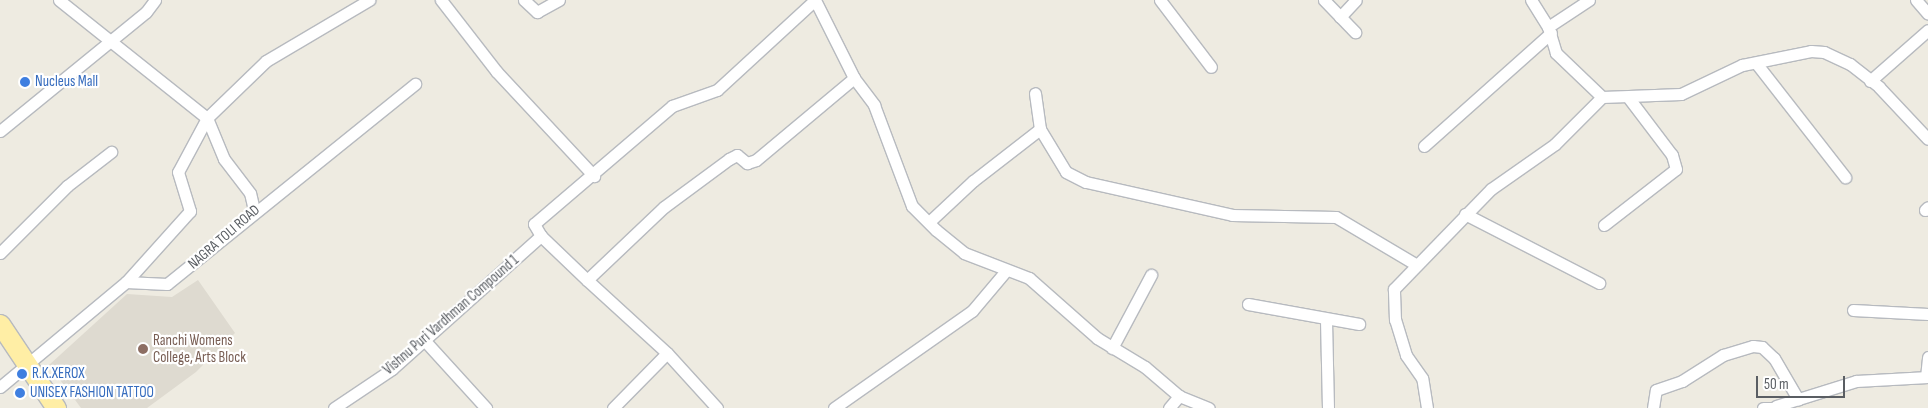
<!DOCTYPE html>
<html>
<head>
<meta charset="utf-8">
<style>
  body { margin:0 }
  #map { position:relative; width:1928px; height:408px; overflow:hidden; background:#eeebe1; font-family:"Sofia Sans Condensed",sans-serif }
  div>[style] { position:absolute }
  .education>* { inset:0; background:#dedad0 }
  .roads { filter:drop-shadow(1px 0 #b7babf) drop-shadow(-1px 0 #b7babf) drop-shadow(0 1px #b7babf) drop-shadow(0 -1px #b7babf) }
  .street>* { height:11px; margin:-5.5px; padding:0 5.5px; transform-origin:5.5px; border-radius:5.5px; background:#fff }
  .primary>* { height:19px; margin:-9.5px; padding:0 9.5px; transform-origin:9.5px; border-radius:9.5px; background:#ffeea5 }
  .dots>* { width:14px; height:14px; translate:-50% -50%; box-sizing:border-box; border:2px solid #fff; border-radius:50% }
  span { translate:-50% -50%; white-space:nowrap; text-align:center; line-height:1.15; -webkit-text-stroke:4.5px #fff; paint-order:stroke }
  .shop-label { font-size:15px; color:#366cbe }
  .left { translate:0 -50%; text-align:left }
  .street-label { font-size:15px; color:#5a5e63 }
  .education-label { font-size:15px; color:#785e54 }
  .scale { position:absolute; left:1756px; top:376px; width:89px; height:22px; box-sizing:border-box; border:2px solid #5a5e63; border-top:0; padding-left:6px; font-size:15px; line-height:18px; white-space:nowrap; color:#5a5e63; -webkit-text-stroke:4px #fff; paint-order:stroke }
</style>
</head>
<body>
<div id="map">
  <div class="education">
    <i style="clip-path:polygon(198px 280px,235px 333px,196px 372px,147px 408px,81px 408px,49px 365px,127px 294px,172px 297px)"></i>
  </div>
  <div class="roads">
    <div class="street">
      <i style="left:59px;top:0;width:189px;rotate:38.6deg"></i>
      <i style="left:207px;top:118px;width:61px;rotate:118.2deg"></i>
      <i style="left:178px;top:172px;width:41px;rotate:72.9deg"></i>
      <i style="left:190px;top:211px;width:96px;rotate:132deg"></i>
      <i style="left:441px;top:0;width:90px;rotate:52.2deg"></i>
      <i style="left:496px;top:71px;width:144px;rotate:47deg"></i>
      <i style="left:524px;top:0;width:18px;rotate:43deg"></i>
      <i style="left:537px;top:12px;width:25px;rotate:-29deg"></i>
      <i style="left:1160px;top:0;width:84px;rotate:52.7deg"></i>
      <i style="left:1324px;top:0;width:45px;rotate:45.9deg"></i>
      <i style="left:1916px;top:0;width:18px;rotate:49deg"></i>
      <i style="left:1340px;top:17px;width:23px;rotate:-47deg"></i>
      <i style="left:1548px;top:27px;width:49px;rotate:-33.4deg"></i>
      <i style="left:1756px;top:63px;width:145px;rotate:52deg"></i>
      <i style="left:1870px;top:81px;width:77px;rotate:-41.3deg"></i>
      <i style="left:1602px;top:97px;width:79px;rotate:-2.2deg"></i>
      <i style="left:1681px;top:94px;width:68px;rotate:-25.4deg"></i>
      <i style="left:1742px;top:65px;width:70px;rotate:-11.5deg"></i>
      <i style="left:1811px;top:51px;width:13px;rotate:4deg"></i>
      <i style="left:1824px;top:52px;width:29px;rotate:25deg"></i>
      <i style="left:1850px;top:64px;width:37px;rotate:38deg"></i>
      <i style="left:1879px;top:87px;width:71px;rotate:46.7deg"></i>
      <i style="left:1040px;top:129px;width:50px;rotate:58.8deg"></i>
      <i style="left:1066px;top:172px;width:22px;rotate:27deg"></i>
      <i style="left:1086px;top:182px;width:150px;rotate:12.7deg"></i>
      <i style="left:1232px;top:215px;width:104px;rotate:1.1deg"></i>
      <i style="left:1336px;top:217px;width:94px;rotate:30.7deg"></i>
      <i style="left:0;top:131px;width:188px;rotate:-39.2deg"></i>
      <i style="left:146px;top:12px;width:15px;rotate:-53deg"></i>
      <i style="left:1424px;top:146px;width:170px;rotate:-41.7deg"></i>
      <i style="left:254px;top:210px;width:17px;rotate:-103deg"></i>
      <i style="left:250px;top:193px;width:43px;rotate:-127.4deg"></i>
      <i style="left:224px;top:159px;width:44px;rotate:-112.5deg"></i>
      <i style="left:207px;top:118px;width:82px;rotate:-44deg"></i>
      <i style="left:266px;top:61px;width:120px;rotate:-30.6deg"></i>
      <i style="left:1925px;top:210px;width:4px;rotate:-45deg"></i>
      <i style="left:1465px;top:214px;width:151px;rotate:27.2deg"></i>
      <i style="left:929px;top:222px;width:60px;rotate:-43deg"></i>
      <i style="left:973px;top:181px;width:85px;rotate:-37.8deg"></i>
      <i style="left:1040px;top:129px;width:36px;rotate:-98deg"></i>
      <i style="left:1604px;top:225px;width:91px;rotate:-37.9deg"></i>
      <i style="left:1676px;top:169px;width:15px;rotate:-106deg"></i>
      <i style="left:1672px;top:155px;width:73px;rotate:-127.2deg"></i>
      <i style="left:0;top:253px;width:95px;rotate:-45deg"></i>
      <i style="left:67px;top:186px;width:56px;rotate:-37.7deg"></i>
      <i style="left:587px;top:280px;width:64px;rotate:-136.3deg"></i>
      <i style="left:541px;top:236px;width:14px;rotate:-120deg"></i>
      <i style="left:534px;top:224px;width:182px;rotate:-40.5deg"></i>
      <i style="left:672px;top:106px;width:48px;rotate:-19.6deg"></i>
      <i style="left:717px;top:90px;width:133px;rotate:-42.6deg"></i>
      <i style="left:815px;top:0;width:87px;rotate:63.4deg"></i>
      <i style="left:1248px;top:304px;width:113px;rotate:10.2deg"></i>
      <i style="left:1853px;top:310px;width:75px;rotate:3.1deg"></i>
      <i style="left:1326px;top:320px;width:88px;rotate:88.7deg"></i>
      <i style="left:425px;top:341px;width:91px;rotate:47.7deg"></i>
      <i style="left:1112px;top:348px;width:83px;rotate:-61.9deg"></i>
      <i style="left:1926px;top:377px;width:20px;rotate:-84deg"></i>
      <i style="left:0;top:387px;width:164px;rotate:-39.8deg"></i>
      <i style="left:126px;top:282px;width:41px;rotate:2.8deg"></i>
      <i style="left:167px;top:284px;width:319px;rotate:-38.9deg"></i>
      <i style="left:1776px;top:406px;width:84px;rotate:-17.4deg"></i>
      <i style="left:1856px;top:381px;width:72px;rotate:-3.2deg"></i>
      <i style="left:334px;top:408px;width:70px;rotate:-33.9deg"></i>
      <i style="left:392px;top:369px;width:200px;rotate:-41.8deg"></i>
      <i style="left:613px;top:408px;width:77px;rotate:-45.5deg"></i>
      <i style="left:717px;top:408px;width:74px;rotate:-132.3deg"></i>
      <i style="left:667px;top:353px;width:108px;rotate:-137.6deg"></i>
      <i style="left:587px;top:280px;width:106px;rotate:-43.5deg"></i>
      <i style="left:664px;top:207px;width:81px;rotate:-36.4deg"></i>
      <i style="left:729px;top:159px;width:9px;rotate:-27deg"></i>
      <i style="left:737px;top:155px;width:13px;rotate:39deg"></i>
      <i style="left:747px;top:163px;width:9px;rotate:-18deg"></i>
      <i style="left:756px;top:160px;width:128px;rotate:-39.9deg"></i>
      <i style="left:854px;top:78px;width:34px;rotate:53deg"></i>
      <i style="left:874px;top:105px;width:108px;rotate:69.4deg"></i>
      <i style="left:912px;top:206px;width:34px;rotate:45deg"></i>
      <i style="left:936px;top:230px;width:36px;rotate:39deg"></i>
      <i style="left:964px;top:253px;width:70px;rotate:21deg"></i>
      <i style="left:1029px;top:278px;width:91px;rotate:41.4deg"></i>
      <i style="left:1097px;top:338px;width:56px;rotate:31.1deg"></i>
      <i style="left:1145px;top:367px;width:45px;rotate:40.5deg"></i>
      <i style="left:1179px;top:396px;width:32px;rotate:22deg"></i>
      <i style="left:834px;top:408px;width:169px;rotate:-35.1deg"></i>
      <i style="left:972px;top:311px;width:51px;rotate:-49.8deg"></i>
      <i style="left:1169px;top:408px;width:16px;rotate:-50deg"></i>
      <i style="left:1427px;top:408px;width:30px;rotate:-99deg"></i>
      <i style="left:1422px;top:378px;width:28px;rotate:-125deg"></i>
      <i style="left:1406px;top:355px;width:37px;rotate:-107deg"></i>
      <i style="left:1395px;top:320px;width:31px;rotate:-92deg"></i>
      <i style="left:1394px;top:289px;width:139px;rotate:-45.9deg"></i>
      <i style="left:1491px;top:189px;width:78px;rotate:-35.1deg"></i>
      <i style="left:1555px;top:144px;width:66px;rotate:-45deg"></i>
      <i style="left:1602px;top:97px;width:64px;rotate:-136.3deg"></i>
      <i style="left:1556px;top:53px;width:27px;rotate:-107deg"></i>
      <i style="left:1548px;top:27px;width:32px;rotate:-122deg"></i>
      <i style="left:1653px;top:408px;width:18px;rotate:-81deg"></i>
      <i style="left:1656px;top:390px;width:28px;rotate:-19deg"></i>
      <i style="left:1682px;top:381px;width:49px;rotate:-32.4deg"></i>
      <i style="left:1723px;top:355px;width:31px;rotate:-17deg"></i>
      <i style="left:1753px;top:346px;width:9px;rotate:6deg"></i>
      <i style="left:1762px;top:347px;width:16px;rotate:43deg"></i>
      <i style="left:1774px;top:358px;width:48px;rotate:59.7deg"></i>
      <i style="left:1763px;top:408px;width:15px"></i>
    </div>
    <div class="primary">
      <i style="left:0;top:324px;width:101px;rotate:56.3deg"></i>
    </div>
  </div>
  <div class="dots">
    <i style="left:25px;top:82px;background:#3f7fe0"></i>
    <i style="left:143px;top:349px;background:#8d6e63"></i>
    <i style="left:22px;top:374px;background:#3f7fe0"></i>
    <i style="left:20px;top:393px;background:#3f7fe0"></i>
  </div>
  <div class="shop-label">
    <span class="left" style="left:35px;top:82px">Nucleus Mall</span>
    <span class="left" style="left:32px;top:374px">R.K.XEROX</span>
    <span class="left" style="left:30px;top:393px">UNISEX FASHION TATTOO</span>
  </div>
  <div class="street-label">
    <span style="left:224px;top:237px;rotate:-41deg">NAGRA TOLI ROAD</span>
    <span style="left:451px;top:315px;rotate:-41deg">Vishnu Puri Vardhman Compound 1</span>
  </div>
  <div class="education-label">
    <span class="left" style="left:153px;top:349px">Ranchi Womens<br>College, Arts Block</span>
  </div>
  <div class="scale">50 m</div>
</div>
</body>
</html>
